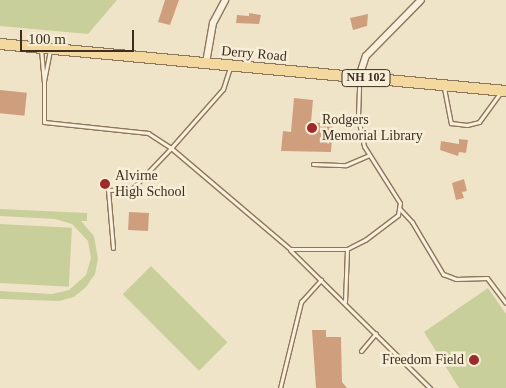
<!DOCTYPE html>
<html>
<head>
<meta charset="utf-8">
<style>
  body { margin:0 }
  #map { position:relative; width:506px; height:388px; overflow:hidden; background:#f0e4c8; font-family:"Times New Roman",serif }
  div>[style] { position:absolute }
  .green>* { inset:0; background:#c9cf9b; transform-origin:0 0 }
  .building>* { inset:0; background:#cf9f7d; transform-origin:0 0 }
  .roads { filter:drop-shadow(1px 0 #8d765c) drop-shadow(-1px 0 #8d765c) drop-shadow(0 1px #8d765c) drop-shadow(0 -1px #8d765c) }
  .service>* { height:3px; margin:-1.5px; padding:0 1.5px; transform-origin:1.5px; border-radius:1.5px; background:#faf1dc }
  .minor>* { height:6px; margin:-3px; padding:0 3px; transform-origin:3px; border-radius:3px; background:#faf1dc }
  .primary>* { height:10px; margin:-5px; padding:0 5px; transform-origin:5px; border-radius:5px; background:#f3d9a0 }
  .dots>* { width:14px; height:14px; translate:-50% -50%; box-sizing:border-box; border:2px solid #f7eed8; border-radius:50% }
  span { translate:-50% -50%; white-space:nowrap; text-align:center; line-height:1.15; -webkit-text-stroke:5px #f7eed8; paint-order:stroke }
  .shield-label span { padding:1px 4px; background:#f7eed8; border:1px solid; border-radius:4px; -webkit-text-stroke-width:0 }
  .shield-label { font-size:12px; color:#3d2e20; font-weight:700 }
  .street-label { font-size:14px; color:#3d2e20 }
  .poi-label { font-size:14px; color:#3d2e20 }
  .left { translate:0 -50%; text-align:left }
  .right { translate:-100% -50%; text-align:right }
  .scale { position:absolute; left:20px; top:30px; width:114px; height:22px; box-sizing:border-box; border:2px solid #3d2e20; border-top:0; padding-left:6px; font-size:15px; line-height:18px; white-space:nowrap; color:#3d2e20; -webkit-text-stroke:4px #f7eed8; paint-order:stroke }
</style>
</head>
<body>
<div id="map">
  <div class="green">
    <i style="clip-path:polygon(0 0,117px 0,88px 34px,0 26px)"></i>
    <i style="clip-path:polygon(0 209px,87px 213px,87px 221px,81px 221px,94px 236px,98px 259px,95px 274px,86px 287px,74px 297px,59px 301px,0 299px,0 291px,52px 294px,69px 290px,86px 275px,91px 258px,88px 241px,72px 224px,55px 219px,0 216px)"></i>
    <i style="left:0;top:224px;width:72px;height:59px;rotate:3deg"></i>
    <i style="left:151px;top:266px;width:108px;height:40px;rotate:45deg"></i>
    <i style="clip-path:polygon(488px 288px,506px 314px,506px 388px,459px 388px,424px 332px)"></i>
  </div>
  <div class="building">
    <i style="clip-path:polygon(165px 0,179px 0,170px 25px,158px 22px)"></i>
    <i style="clip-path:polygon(249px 13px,261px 15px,259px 24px,236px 23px,237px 15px,249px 16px)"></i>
    <i style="clip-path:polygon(368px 14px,367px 26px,353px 30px,350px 18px)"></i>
    <i style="left:0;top:90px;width:27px;height:23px;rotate:6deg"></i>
    <i style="clip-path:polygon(294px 98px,313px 100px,311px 122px,333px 124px,331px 152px,281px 151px,283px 131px,291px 132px)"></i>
    <i style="clip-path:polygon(459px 139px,468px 140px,466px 153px,459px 152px,458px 156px,440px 150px,441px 141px,459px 144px)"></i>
    <i style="clip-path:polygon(464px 179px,467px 191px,462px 192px,464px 198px,456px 200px,452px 183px)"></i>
    <i style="left:129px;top:212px;width:20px;height:18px;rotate:3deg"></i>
    <i style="clip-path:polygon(312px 330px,326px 330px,326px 337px,341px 337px,342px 382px,347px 388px,316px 388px)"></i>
  </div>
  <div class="roads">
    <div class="service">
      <i style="left:41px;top:49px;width:32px;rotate:85deg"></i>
      <i style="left:50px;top:50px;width:32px;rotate:101deg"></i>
      <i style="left:44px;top:81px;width:41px;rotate:90deg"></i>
      <i style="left:44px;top:122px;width:105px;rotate:6deg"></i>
      <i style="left:148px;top:133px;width:27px;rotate:33deg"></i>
      <i style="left:171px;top:148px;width:79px;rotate:-48.6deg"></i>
      <i style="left:223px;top:89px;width:22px;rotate:-72deg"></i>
      <i style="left:444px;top:88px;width:36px;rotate:79deg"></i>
      <i style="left:451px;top:123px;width:16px;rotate:7deg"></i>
      <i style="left:467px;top:125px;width:12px;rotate:-14deg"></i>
      <i style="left:479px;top:122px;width:36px;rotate:-54deg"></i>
      <i style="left:313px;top:164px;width:33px;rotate:2deg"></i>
      <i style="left:346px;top:165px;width:25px;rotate:-23deg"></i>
      <i style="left:400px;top:209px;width:18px;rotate:47deg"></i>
      <i style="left:412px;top:222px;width:61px;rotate:59.2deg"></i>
      <i style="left:443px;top:274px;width:14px;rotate:21deg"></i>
      <i style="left:456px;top:279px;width:31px;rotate:-2deg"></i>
      <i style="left:487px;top:278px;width:31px;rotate:53deg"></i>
      <i style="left:113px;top:248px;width:58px;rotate:-94.9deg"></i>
      <i style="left:108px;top:190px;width:24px;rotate:-2deg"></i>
      <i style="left:132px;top:189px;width:57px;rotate:-46.4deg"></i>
      <i style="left:171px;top:148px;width:156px;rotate:40.3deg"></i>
      <i style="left:290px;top:249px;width:57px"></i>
      <i style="left:347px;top:249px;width:20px;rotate:-27deg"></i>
      <i style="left:365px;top:240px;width:41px;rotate:-37.1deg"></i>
      <i style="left:398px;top:215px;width:12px;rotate:-81deg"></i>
      <i style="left:400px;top:203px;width:67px;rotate:-122.3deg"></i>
      <i style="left:364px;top:146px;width:30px;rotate:-102deg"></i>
      <i style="left:358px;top:117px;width:37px;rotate:-88deg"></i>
      <i style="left:290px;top:250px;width:197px;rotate:44.6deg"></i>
      <i style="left:345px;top:302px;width:53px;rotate:-87.8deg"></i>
      <i style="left:361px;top:351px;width:23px;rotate:-50deg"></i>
      <i style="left:280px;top:388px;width:89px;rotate:-76.3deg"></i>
      <i style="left:301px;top:302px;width:30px;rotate:-48deg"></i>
    </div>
    <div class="minor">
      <i style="left:206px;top:63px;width:41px;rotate:-80.1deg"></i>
      <i style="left:213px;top:23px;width:26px;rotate:-62deg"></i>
      <i style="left:359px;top:77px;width:22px;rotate:-72deg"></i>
      <i style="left:366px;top:56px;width:78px;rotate:-45.5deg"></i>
    </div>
    <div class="primary">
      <i style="left:0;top:44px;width:508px;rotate:5.31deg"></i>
    </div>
  </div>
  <div class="dots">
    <i style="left:312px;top:128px;background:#9e2a2b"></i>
    <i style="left:105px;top:184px;background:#9e2a2b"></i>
    <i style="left:474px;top:360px;background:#9e2a2b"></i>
  </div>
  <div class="shield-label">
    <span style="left:366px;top:78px">NH 102</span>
  </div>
  <div class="street-label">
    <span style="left:254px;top:54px;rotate:5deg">Derry Road</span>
  </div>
  <div class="poi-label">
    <span class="left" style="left:322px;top:128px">Rodgers<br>Memorial Library</span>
    <span class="left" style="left:115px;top:184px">Alvirne<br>High School</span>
    <span class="right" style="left:464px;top:360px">Freedom Field</span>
  </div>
  <div class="scale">100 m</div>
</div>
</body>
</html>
